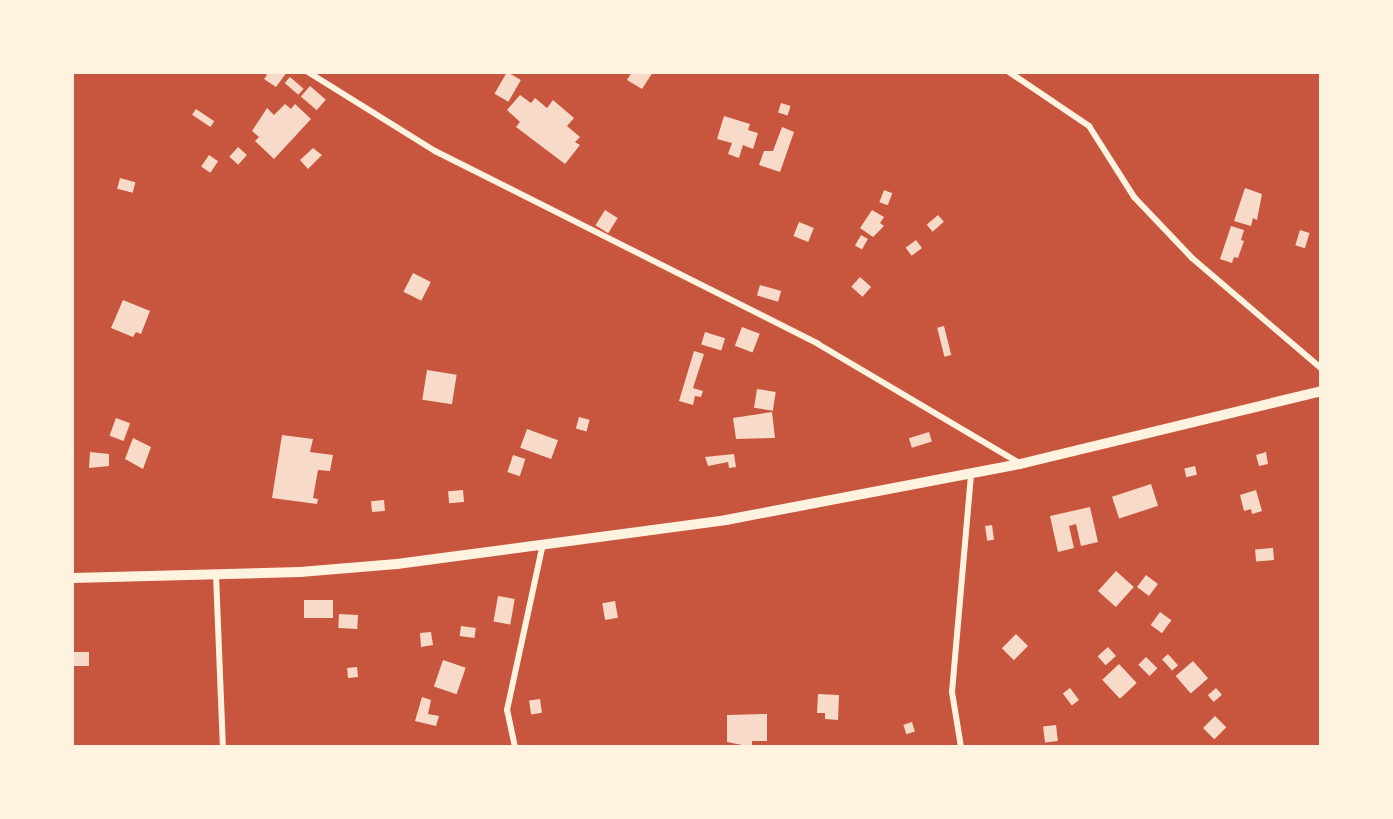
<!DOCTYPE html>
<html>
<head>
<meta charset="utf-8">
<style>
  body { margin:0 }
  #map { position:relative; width:1393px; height:819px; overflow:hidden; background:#c8553d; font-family:"Space Grotesk",sans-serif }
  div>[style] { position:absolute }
  .building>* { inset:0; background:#f7dbc8; transform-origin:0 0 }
  .minor>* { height:6px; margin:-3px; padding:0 3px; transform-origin:3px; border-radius:3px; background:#fff3e0 }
  .primary>* { height:10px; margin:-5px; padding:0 5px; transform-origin:5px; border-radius:5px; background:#fff3e0 }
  span { translate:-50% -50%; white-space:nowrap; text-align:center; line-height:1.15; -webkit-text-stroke:6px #fff3e0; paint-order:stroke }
  .frame { position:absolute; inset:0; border:74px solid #fff3e0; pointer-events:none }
</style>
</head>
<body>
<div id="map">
  <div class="building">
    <i style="clip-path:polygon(263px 72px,287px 72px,276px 87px,264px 79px,267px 75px)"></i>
    <i style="left:507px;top:72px;width:16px;height:25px;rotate:30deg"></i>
    <i style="clip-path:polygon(632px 72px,653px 72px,642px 89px,627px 80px)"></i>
    <i style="left:290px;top:77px;width:18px;height:8px;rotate:41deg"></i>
    <i style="left:310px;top:86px;width:21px;height:14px;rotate:41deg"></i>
    <i style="clip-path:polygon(520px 95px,531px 103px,535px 98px,547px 108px,553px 100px,574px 118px,567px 126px,580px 137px,575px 142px,580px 145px,565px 164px,516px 127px,520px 122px,507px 110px)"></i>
    <i style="left:781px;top:103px;width:10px;height:10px;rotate:17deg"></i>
    <i style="clip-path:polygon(285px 104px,291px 109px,295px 104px,311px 119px,274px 159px,255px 141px,259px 137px,252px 131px,267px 108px,274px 115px)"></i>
    <i style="left:196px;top:109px;width:22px;height:7px;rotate:34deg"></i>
    <i style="clip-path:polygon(724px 116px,750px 124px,748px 130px,758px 133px,753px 149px,743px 145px,739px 158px,728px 154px,732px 143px,717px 139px)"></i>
    <i style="clip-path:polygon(782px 127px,794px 132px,780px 172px,759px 165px,764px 151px,773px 151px)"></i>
    <i style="left:238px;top:147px;width:12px;height:13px;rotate:42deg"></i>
    <i style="clip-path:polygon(313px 148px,322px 155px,308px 169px,300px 160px)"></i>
    <i style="left:209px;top:155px;width:11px;height:14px;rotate:34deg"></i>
    <i style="left:120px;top:178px;width:16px;height:11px;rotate:15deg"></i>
    <i style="clip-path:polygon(1245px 188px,1262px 194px,1257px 220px,1253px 218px,1251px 226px,1234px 221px)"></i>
    <i style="left:884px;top:190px;width:9px;height:13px;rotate:21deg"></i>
    <i style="left:605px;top:210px;width:15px;height:18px;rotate:32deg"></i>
    <i style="clip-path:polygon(872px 210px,884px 217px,880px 223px,884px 226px,873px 237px,860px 228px)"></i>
    <i style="left:938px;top:215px;width:9px;height:15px;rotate:49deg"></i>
    <i style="left:799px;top:222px;width:16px;height:15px;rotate:22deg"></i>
    <i style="clip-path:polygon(1231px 226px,1244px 230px,1241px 240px,1244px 241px,1238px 258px,1234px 257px,1232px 263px,1220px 259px)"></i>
    <i style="left:1300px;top:230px;width:10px;height:16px;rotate:17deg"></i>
    <i style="left:861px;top:235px;width:8px;height:12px;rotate:30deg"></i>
    <i style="left:916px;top:240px;width:10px;height:13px;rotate:53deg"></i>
    <i style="left:413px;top:273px;width:20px;height:21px;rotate:27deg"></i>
    <i style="left:860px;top:277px;width:15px;height:13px;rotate:42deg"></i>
    <i style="left:760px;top:285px;width:22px;height:11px;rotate:16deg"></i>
    <i style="clip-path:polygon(123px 300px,150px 311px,141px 334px,136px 332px,133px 337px,111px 328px)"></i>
    <i style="left:944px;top:326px;width:30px;height:7px;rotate:76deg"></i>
    <i style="left:742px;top:327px;width:19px;height:20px;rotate:21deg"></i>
    <i style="left:705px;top:332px;width:21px;height:13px;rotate:17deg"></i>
    <i style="clip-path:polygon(694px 351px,704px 354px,693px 388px,703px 391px,701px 397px,695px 396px,693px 405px,679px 401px)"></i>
    <i style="left:427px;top:370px;width:30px;height:30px;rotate:9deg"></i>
    <i style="left:757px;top:389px;width:19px;height:19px;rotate:9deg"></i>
    <i style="clip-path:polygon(772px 412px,775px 438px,736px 439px,733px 418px)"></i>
    <i style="left:579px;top:417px;width:11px;height:12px;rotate:15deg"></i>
    <i style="left:116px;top:418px;width:15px;height:19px;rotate:20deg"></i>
    <i style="left:527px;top:429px;width:33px;height:20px;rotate:20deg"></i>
    <i style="left:929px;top:432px;width:10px;height:21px;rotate:73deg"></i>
    <i style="clip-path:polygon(282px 435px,313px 439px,310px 452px,333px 455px,330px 471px,318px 470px,313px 498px,318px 499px,317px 504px,272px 498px)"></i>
    <i style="clip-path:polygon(133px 438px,151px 447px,143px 469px,125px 459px)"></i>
    <i style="clip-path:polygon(90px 452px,109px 454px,109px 466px,89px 468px)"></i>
    <i style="clip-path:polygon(1266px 452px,1268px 464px,1259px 466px,1256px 455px)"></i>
    <i style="clip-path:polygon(734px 454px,736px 467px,729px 468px,728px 462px,708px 466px,705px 457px)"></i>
    <i style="left:513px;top:455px;width:13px;height:18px;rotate:18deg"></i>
    <i style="left:1195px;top:466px;width:9px;height:11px;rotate:77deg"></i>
    <i style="left:1151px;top:484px;width:23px;height:41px;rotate:72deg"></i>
    <i style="left:463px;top:490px;width:12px;height:15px;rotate:85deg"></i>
    <i style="clip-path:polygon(1256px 490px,1262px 511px,1252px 514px,1251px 509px,1244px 511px,1240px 495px)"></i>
    <i style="left:384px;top:500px;width:11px;height:13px;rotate:85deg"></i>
    <i style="clip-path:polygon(1090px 507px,1098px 542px,1081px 546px,1076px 524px,1069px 526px,1074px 548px,1058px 552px,1050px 516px)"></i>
    <i style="left:992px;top:525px;width:15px;height:7px;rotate:82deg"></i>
    <i style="left:1273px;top:548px;width:12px;height:18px;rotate:85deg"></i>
    <i style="left:1116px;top:571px;width:24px;height:27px;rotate:42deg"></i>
    <i style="left:1146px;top:575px;width:15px;height:15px;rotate:37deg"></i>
    <i style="left:498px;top:596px;width:17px;height:26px;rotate:10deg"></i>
    <i style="left:304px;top:600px;width:29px;height:18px"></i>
    <i style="left:615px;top:601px;width:17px;height:13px;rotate:80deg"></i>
    <i style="left:1160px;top:612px;width:14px;height:16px;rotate:36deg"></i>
    <i style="left:339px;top:614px;width:19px;height:14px;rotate:3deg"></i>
    <i style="left:461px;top:626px;width:15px;height:10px;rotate:8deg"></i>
    <i style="clip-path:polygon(431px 632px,433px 645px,421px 647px,420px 633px)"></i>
    <i style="left:1016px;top:634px;width:17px;height:20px;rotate:45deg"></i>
    <i style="left:1108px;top:647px;width:12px;height:14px;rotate:48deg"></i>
    <i style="left:73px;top:652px;width:16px;height:14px"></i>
    <i style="left:1168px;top:654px;width:15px;height:8px;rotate:48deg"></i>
    <i style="left:1146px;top:657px;width:16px;height:11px;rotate:45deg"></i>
    <i style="left:443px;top:660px;width:24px;height:28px;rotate:19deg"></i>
    <i style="left:1193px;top:661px;width:23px;height:23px;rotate:49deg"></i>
    <i style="left:1119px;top:664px;width:26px;height:23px;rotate:47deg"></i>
    <i style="left:357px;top:667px;width:10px;height:10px;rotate:84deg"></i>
    <i style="left:1070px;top:688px;width:15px;height:9px;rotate:53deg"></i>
    <i style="left:1216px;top:688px;width:9px;height:11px;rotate:49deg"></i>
    <i style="clip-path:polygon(818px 694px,839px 695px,838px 720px,825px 719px,825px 713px,817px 713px)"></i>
    <i style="clip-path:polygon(422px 697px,431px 700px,428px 714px,439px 716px,436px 726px,415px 721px)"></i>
    <i style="left:540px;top:699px;width:14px;height:11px;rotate:82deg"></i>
    <i style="clip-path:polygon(767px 714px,767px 741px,752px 741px,752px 747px,727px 742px,727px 715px)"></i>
    <i style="left:1215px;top:716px;width:16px;height:17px;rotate:45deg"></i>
    <i style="left:912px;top:722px;width:10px;height:9px;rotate:73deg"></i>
    <i style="left:1056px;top:725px;width:16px;height:13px;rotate:83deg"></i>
  </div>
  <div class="minor">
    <i style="left:308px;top:72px;width:150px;rotate:31.9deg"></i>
    <i style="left:435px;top:151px;width:429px;rotate:26.7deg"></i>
    <i style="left:818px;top:344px;width:234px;rotate:30.6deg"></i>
    <i style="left:1009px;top:72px;width:97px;rotate:34deg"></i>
    <i style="left:1089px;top:126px;width:84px;rotate:57.6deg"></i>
    <i style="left:1134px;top:197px;width:84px;rotate:46.4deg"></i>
    <i style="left:1192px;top:258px;width:170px;rotate:40.5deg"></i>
    <i style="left:216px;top:575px;width:172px;rotate:87.7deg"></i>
    <i style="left:515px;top:747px;width:38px;rotate:-102deg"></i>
    <i style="left:507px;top:710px;width:170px;rotate:-77.8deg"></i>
    <i style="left:961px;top:747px;width:56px;rotate:-99.3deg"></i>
    <i style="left:952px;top:692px;width:220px;rotate:-85deg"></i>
  </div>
  <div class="primary">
    <i style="left:72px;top:578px;width:228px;rotate:-1.5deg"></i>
    <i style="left:300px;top:572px;width:97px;rotate:-4.7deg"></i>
    <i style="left:397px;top:564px;width:332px;rotate:-7.6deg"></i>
    <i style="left:726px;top:520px;width:299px;rotate:-10.8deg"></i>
    <i style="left:1020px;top:464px;width:310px;rotate:-13.6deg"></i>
  </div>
  <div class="frame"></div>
</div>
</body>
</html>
